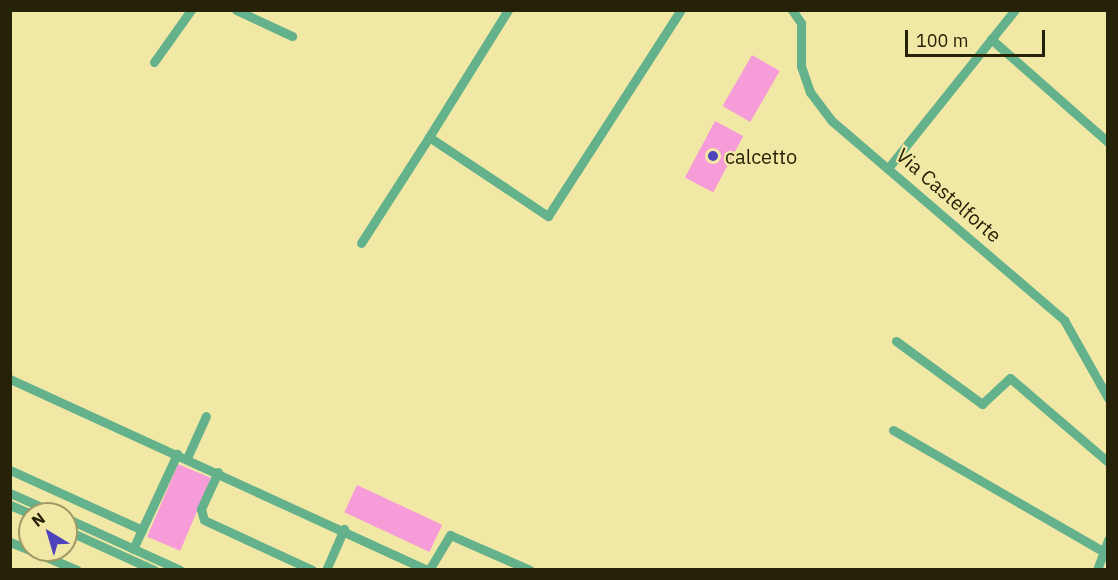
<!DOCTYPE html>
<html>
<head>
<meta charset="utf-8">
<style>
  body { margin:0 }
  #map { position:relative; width:1118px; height:580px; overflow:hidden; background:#f2e8a6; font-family:"IBM Plex Sans",sans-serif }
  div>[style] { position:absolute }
  .green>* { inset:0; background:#f69cd8; transform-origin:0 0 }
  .street>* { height:9px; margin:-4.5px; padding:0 4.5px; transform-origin:4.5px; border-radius:4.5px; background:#64b28b }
  .dots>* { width:16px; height:16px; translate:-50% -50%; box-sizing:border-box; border:3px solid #f2e8a6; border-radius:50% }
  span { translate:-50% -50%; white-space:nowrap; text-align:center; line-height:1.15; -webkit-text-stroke:4.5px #f2e8a6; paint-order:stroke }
  .poi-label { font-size:20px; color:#262207 }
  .left { translate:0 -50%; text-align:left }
  .street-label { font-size:20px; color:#262207 }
  .frame { position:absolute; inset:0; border:12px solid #262207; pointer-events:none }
  .north { position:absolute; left:18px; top:502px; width:60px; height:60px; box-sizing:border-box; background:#f2e8a6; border:2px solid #a09966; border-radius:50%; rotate:322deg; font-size:16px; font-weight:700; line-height:24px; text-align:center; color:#262207 }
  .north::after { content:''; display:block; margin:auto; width:21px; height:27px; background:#4d43ba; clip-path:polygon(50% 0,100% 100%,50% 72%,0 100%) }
  .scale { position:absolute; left:905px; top:30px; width:140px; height:27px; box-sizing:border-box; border:3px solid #262207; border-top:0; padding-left:8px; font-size:18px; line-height:21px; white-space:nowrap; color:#262207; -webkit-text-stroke:4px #f2e8a6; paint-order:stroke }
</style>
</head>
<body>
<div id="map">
  <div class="green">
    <i style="left:752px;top:55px;width:32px;height:59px;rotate:30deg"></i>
    <i style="left:715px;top:121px;width:32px;height:64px;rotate:28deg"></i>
    <i style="left:178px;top:464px;width:36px;height:79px;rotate:23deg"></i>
    <i style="left:357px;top:485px;width:94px;height:30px;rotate:25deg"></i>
  </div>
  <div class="street">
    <i style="left:236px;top:10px;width:62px;rotate:24.9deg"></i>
    <i style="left:508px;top:10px;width:150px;rotate:121.9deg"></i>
    <i style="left:429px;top:137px;width:143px;rotate:33.6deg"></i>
    <i style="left:548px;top:216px;width:245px;rotate:-57.2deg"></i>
    <i style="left:792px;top:10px;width:16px;rotate:55deg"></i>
    <i style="left:801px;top:23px;width:43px;rotate:90deg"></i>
    <i style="left:801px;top:66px;width:28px;rotate:71deg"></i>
    <i style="left:810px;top:92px;width:36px;rotate:53deg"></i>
    <i style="left:832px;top:121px;width:306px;rotate:40.6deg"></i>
    <i style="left:1064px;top:320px;width:90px;rotate:60.6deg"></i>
    <i style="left:991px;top:39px;width:156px;rotate:41.4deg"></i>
    <i style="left:154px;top:62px;width:64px;rotate:-54.6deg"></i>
    <i style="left:889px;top:167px;width:201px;rotate:-51.3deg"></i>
    <i style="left:361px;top:243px;width:126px;rotate:-57.3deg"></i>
    <i style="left:896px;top:341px;width:107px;rotate:36.2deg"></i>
    <i style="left:982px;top:404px;width:38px;rotate:-43deg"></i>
    <i style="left:1010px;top:378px;width:129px;rotate:40.6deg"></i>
    <i style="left:10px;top:379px;width:459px;rotate:24.6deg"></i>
    <i style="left:893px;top:430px;width:242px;rotate:30deg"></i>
    <i style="left:187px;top:458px;width:46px;rotate:-65.7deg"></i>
    <i style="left:10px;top:470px;width:145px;rotate:24.4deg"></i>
    <i style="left:218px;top:472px;width:41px;rotate:114.7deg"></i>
    <i style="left:201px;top:509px;width:11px;rotate:75deg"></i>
    <i style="left:204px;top:520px;width:119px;rotate:24.8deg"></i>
    <i style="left:10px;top:493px;width:51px;rotate:24.1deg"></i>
    <i style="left:10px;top:505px;width:23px;rotate:23deg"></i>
    <i style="left:66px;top:518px;width:125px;rotate:24.5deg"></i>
    <i style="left:66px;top:530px;width:97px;rotate:24.4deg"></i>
    <i style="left:10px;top:542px;width:22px;rotate:22deg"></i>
    <i style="left:133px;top:549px;width:105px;rotate:-65.1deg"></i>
    <i style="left:30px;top:550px;width:51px;rotate:23.1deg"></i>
    <i style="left:326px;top:570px;width:45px;rotate:-66.3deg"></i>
    <i style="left:429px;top:570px;width:41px;rotate:-59deg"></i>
    <i style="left:450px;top:535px;width:87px;rotate:23.6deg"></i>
    <i style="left:1097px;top:570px;width:32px;rotate:-70deg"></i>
  </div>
  <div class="dots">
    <i style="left:713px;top:156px;background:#4d43ba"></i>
  </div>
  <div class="poi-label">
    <span class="left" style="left:725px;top:156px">calcetto</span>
  </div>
  <div class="street-label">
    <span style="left:949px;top:195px;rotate:41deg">Via Castelforte</span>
  </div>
  <div class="frame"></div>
  <div class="north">N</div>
  <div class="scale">100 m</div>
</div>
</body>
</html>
